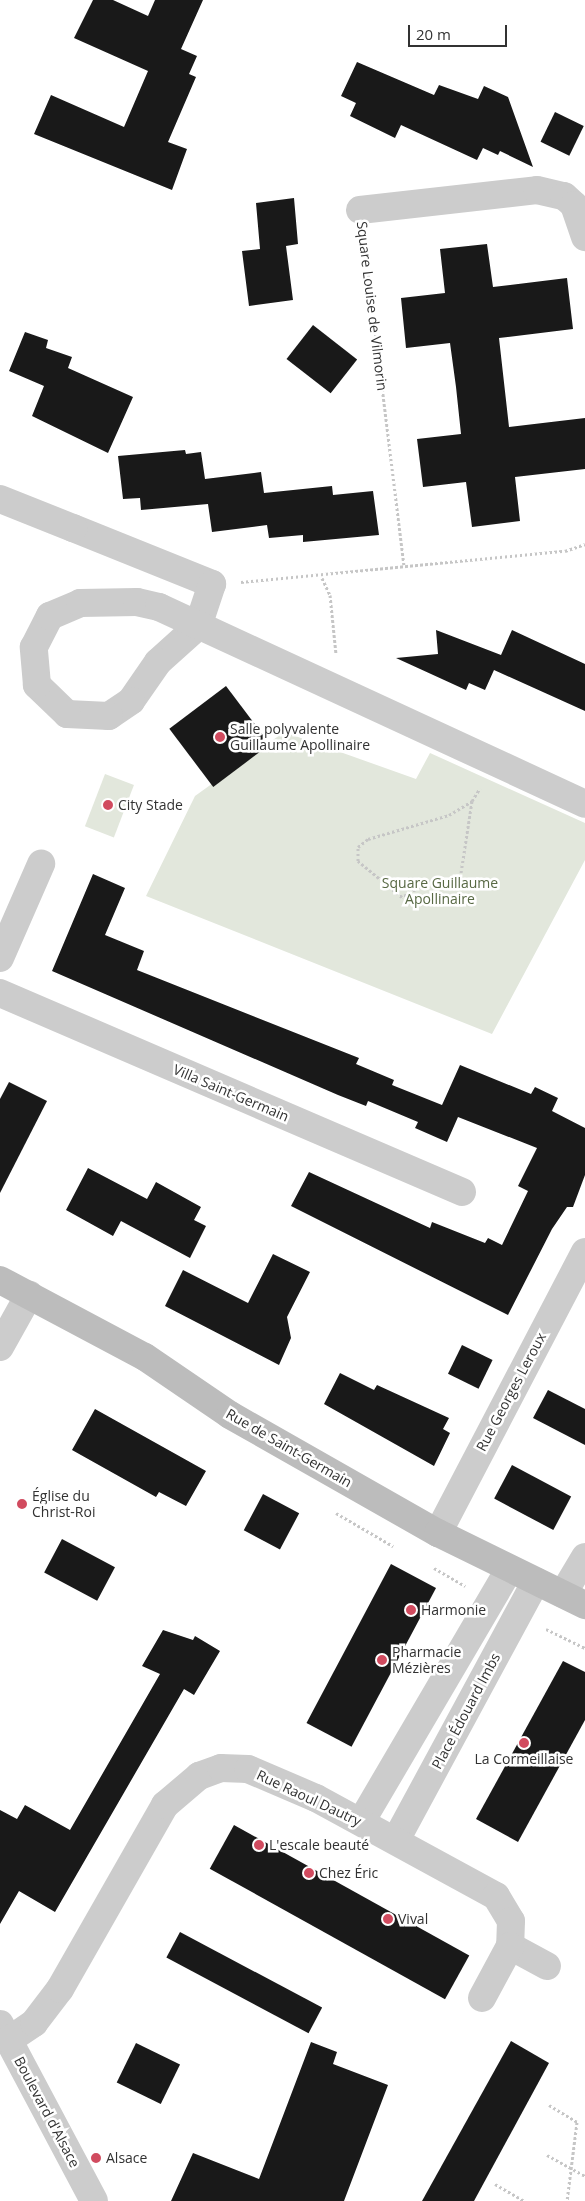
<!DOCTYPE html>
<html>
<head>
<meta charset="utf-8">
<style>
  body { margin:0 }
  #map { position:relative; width:585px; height:2201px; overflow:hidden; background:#fff; font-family:"Open Sans",sans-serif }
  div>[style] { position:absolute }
  .green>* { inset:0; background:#e2e7dc; transform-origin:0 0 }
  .building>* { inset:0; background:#191919; transform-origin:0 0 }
  .path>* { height:3px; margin-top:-1.5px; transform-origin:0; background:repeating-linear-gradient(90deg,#c6c6c6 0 2.5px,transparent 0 5px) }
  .pedestrian>* { height:28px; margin:-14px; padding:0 14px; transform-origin:14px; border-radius:14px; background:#ccc }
  .minor>* { height:28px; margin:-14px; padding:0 14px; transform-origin:14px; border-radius:14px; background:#ccc }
  .secondary>* { height:28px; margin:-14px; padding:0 14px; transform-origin:14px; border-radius:14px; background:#bcbcbc }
  .dots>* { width:14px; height:14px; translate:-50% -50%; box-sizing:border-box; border:2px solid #fff; border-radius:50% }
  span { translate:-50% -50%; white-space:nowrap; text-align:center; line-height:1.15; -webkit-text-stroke:5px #fff; paint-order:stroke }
  .street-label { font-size:14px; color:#323232 }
  .poi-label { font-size:14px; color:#323232 }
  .left { translate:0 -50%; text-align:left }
  .park-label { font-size:14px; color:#586944 }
  .scale { position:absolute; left:408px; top:25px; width:99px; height:22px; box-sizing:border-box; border:2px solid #323232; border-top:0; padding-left:6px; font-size:15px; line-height:18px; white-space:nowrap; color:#323232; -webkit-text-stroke:4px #fff; paint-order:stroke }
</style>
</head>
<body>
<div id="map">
  <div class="green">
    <i style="clip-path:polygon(284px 732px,416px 779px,430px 753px,585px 823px,585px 860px,492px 1034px,146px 896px,195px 796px)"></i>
    <i style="left:105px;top:774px;width:31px;height:56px;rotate:21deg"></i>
  </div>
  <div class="building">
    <i style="clip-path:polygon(93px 0,113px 0,148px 16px,155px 0,203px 0,181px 49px,197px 56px,189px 74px,196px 77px,168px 142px,187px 149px,172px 190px,34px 134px,51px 95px,124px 127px,148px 71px,74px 38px)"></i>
    <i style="clip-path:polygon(357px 62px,434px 95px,439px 85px,478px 99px,484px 86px,508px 97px,533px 167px,500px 151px,498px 155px,483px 148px,477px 160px,401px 125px,395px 138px,350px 116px,356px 103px,341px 96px)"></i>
    <i style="left:555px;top:112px;width:32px;height:33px;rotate:26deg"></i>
    <i style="clip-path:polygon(294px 198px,298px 244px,286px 246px,293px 300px,249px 306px,242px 251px,260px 249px,256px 203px)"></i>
    <i style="clip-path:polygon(487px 244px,493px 287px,567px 278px,573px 329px,499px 338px,509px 427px,585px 418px,585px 469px,515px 477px,520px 521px,472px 527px,466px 482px,423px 487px,417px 439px,461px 434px,456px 387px,450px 343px,406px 348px,401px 298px,445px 293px,440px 249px)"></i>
    <i style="left:313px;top:325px;width:56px;height:43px;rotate:38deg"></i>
    <i style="clip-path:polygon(25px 332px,48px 340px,46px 348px,72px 357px,68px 368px,133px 397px,108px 453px,32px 416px,44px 386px,9px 371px)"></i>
    <i style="clip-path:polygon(185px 450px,186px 454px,201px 452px,205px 479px,261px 472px,264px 493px,332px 486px,333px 495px,373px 491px,379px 535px,303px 542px,303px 535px,269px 538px,267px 525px,212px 532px,208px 504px,141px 510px,140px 498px,123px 499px,118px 456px)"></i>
    <i style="clip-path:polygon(436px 630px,501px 655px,512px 630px,585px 664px,585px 711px,494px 670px,485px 690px,469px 683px,466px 690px,396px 658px,438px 654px)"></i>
    <i style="left:226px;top:686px;width:73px;height:71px;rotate:53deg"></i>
    <i style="clip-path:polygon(93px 874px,125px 888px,105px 935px,144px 951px,137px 970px,359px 1058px,356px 1064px,394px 1080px,392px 1085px,442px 1105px,460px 1065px,531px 1094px,535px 1087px,558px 1098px,552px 1111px,585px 1128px,585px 1175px,573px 1207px,567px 1207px,552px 1229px,508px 1315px,291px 1206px,309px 1172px,430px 1228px,432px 1222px,485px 1243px,488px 1238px,502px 1245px,528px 1191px,518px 1186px,537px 1148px,458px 1117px,447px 1142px,415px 1128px,418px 1122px,368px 1101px,366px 1106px,338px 1095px,52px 971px)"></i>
    <i style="clip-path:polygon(9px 1082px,47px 1101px,0 1193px,0 1099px)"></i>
    <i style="clip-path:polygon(88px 1168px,147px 1199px,156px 1182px,201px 1207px,194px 1220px,206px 1226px,190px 1258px,121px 1221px,113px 1236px,66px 1210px)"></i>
    <i style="clip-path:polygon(273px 1254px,310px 1272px,287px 1317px,291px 1338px,279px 1365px,165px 1306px,183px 1270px,248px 1303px)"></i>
    <i style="left:462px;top:1345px;width:34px;height:32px;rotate:26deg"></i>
    <i style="clip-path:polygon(340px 1373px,374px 1390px,377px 1385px,449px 1418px,443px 1429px,450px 1433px,434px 1466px,324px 1404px)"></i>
    <i style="clip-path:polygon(548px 1390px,585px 1409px,585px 1445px,533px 1418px)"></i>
    <i style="clip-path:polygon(95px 1409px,206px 1471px,186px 1506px,159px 1492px,156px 1497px,72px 1450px)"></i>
    <i style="left:512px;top:1465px;width:67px;height:38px;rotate:28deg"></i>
    <i style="left:263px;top:1494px;width:41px;height:41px;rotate:28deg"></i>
    <i style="left:62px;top:1539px;width:60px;height:38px;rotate:28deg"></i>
    <i style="left:391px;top:1564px;width:51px;height:180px;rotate:28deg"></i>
    <i style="clip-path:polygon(163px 1630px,193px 1640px,195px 1636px,220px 1651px,194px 1695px,184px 1689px,55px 1912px,19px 1891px,0 1924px,0 1810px,17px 1819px,25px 1805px,70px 1830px,160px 1674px,142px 1666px)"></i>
    <i style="clip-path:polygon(563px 1661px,585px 1672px,585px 1720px,518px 1842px,476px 1819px)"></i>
    <i style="left:234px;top:1825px;width:269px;height:50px;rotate:29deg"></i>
    <i style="left:180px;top:1932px;width:161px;height:29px;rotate:28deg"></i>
    <i style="clip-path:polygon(511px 2041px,549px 2063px,474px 2201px,422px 2201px)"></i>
    <i style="clip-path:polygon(311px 2042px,337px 2052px,333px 2064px,388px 2085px,344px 2201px,171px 2201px,193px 2153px,259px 2179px)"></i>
    <i style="left:136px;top:2043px;width:49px;height:44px;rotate:26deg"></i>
  </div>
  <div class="path">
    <i style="left:364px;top:240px;width:327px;rotate:83deg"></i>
    <i style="left:322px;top:578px;width:19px;rotate:65deg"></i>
    <i style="left:330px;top:595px;width:59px;rotate:84.2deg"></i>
    <i style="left:241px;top:582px;width:325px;rotate:-5.5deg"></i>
    <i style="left:565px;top:551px;width:21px;rotate:-19deg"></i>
    <i style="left:472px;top:801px;width:79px;rotate:98.7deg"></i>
    <i style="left:460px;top:879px;width:32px;rotate:175deg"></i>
    <i style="left:428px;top:882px;width:30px;rotate:150deg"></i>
    <i style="left:402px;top:897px;width:57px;rotate:-140.7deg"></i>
    <i style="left:358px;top:861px;width:14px;rotate:-90deg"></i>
    <i style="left:358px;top:847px;width:13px;rotate:-39deg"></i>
    <i style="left:368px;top:839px;width:84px;rotate:-16.5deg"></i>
    <i style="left:449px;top:815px;width:27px;rotate:-31deg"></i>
    <i style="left:472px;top:801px;width:15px;rotate:-58deg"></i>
    <i style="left:336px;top:1513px;width:66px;rotate:30.1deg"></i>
    <i style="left:434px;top:1568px;width:36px;rotate:30deg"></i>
    <i style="left:546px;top:1629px;width:43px;rotate:26deg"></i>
    <i style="left:549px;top:2105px;width:33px;rotate:31deg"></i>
    <i style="left:577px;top:2122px;width:80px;rotate:97.2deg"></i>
    <i style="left:547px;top:2155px;width:43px;rotate:28.9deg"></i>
    <i style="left:495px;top:2184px;width:34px;rotate:30deg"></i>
  </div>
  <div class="pedestrian">
    <i style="left:73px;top:528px;width:150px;rotate:21.9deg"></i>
    <i style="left:212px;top:584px;width:44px;rotate:108.4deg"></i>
  </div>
  <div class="minor">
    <i style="left:360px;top:210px;width:178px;rotate:-6.4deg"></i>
    <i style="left:537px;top:190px;width:28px;rotate:13deg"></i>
    <i style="left:564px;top:196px;width:13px;rotate:42deg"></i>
    <i style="left:574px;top:205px;width:34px;rotate:71deg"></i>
    <i style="left:0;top:499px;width:79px;rotate:21.7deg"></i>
    <i style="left:198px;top:626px;width:54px;rotate:138deg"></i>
    <i style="left:158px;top:662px;width:47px;rotate:124.7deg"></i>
    <i style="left:131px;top:701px;width:27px;rotate:146deg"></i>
    <i style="left:109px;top:716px;width:42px;rotate:-177.3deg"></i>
    <i style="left:67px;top:714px;width:42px;rotate:-136deg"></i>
    <i style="left:37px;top:685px;width:38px;rotate:-95deg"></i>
    <i style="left:34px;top:647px;width:35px;rotate:-63deg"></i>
    <i style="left:50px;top:616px;width:33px;rotate:-23deg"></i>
    <i style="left:80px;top:603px;width:57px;rotate:-1deg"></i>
    <i style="left:137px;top:602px;width:23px;rotate:13deg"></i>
    <i style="left:159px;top:607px;width:469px;rotate:24.8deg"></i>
    <i style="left:0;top:958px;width:103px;rotate:-66.4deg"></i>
    <i style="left:0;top:993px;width:503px;rotate:23.3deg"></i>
    <i style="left:0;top:1347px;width:60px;rotate:-60.9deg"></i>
    <i style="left:438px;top:1533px;width:317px;rotate:-62.4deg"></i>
    <i style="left:563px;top:1594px;width:43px;rotate:-59.3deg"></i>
    <i style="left:361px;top:1822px;width:292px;rotate:-59.6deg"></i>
    <i style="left:396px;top:1840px;width:294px;rotate:-61.6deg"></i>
    <i style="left:510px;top:1946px;width:42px;rotate:28.4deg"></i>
    <i style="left:0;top:2024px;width:200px;rotate:62deg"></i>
    <i style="left:9px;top:2040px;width:30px;rotate:-34deg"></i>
    <i style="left:34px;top:2023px;width:43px;rotate:-52.6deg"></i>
    <i style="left:60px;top:1989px;width:212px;rotate:-60.3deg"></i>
    <i style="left:165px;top:1805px;width:45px;rotate:-40.5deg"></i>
    <i style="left:199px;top:1776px;width:23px;rotate:-20deg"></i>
    <i style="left:221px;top:1768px;width:27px;rotate:2deg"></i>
    <i style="left:248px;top:1769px;width:74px;rotate:23.1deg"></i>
    <i style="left:316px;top:1798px;width:205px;rotate:28.6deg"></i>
    <i style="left:496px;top:1896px;width:29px;rotate:59deg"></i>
    <i style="left:511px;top:1921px;width:25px;rotate:92deg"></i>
    <i style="left:510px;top:1946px;width:59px;rotate:118.3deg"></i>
  </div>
  <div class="secondary">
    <i style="left:0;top:1280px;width:164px;rotate:28deg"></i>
    <i style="left:145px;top:1357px;width:103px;rotate:34.3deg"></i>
    <i style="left:230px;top:1415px;width:239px;rotate:29.6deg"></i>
    <i style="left:438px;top:1533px;width:164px;rotate:26.1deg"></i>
  </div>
  <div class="dots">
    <i style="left:220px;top:737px;background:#d14b5f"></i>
    <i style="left:108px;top:805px;background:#d14b5f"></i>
    <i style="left:22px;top:1504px;background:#d14b5f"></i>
    <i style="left:411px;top:1610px;background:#d14b5f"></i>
    <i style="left:382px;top:1660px;background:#d14b5f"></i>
    <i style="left:524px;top:1743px;background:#d14b5f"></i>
    <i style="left:259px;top:1845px;background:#d14b5f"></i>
    <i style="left:309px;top:1873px;background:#d14b5f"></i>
    <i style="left:388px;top:1919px;background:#d14b5f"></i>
    <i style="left:96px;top:2158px;background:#d14b5f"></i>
  </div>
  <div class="street-label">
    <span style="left:372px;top:306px;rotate:83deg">Square Louise de Vilmorin</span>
    <span style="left:231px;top:1093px;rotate:23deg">Villa Saint-Germain</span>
    <span style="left:511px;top:1392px;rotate:-62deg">Rue Georges Leroux</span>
    <span style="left:289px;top:1448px;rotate:30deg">Rue de Saint-Germain</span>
    <span style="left:466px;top:1711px;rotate:-62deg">Place Édouard Imbs</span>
    <span style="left:309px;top:1798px;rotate:25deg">Rue Raoul Dautry</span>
    <span style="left:47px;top:2112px;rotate:62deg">Boulevard d'Alsace</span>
  </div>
  <div class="poi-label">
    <span class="left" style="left:230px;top:737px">Salle polyvalente<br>Guillaume Apollinaire</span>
    <span class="left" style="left:118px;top:805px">City Stade</span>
    <span class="left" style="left:32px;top:1504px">Église du<br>Christ-Roi</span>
    <span class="left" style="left:421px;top:1610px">Harmonie</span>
    <span class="left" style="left:392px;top:1660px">Pharmacie<br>Mézières</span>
    <span style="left:524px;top:1759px">La Cormeillaise</span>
    <span class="left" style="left:269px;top:1845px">L'escale beauté</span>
    <span class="left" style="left:319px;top:1873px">Chez Éric</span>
    <span class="left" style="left:398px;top:1919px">Vival</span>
    <span class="left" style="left:106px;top:2158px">Alsace</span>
  </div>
  <div class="park-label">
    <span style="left:440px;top:891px">Square Guillaume<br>Apollinaire</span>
  </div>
  <div class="scale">20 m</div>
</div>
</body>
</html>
